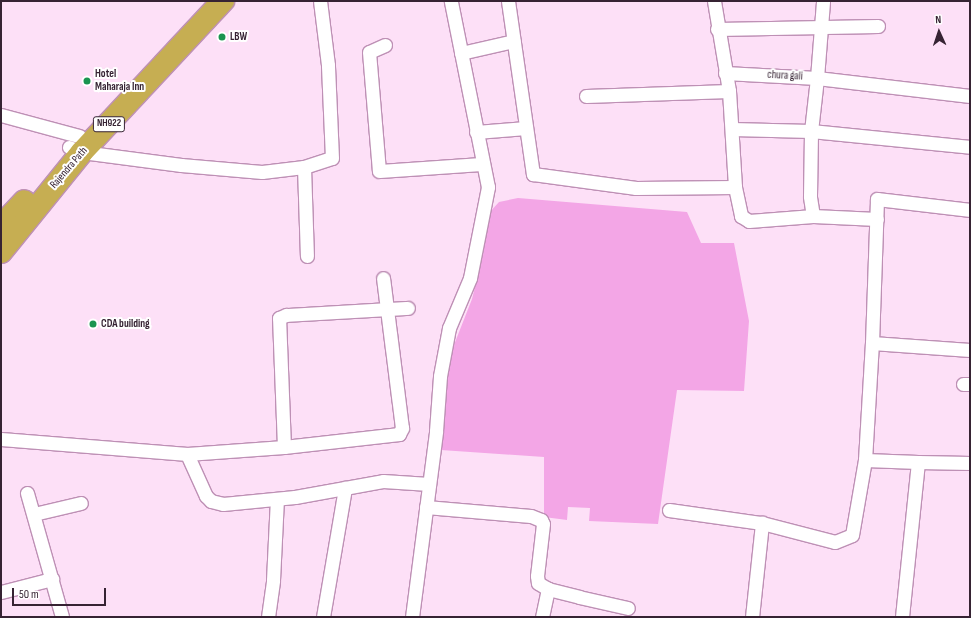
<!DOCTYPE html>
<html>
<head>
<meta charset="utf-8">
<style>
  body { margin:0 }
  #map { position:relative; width:971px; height:618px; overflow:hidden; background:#fde0f7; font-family:"Sofia Sans Condensed",sans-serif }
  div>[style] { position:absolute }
  .green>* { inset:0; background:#f3a6e6 }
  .roads { filter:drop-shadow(1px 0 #be90b5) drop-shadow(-1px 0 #be90b5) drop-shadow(0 1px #be90b5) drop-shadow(0 -1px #be90b5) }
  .minor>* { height:13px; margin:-6.5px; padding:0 6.5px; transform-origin:6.5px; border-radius:6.5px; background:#fff }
  .trunk>* { height:22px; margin:-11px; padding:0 11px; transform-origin:11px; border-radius:11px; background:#c6ae52 }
  .dots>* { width:11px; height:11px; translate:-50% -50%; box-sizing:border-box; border:2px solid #fff; border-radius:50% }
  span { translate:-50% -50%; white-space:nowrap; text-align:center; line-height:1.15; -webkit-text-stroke:4px #fff; paint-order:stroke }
  .shield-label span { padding:1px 3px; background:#fff; border:1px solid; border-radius:3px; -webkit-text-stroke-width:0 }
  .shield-label { font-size:10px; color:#362333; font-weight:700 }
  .poi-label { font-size:11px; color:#362333; font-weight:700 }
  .left { translate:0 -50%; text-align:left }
  .street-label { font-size:11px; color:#362333 }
  .frame { position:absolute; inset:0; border:2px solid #362333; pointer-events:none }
  .north { position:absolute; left:919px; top:12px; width:40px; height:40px; -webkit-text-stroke:3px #fff; paint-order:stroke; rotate:357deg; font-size:11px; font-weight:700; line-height:16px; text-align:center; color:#362333 }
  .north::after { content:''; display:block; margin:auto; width:14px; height:18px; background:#362333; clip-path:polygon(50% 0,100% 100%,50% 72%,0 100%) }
  .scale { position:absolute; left:12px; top:588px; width:94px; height:18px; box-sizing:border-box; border:2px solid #362333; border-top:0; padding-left:5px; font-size:12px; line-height:14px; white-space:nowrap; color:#362333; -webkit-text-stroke:3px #fff; paint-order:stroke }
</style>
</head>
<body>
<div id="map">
  <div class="green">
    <i style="clip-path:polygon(518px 198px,687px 212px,701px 243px,734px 243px,749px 321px,744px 391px,677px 390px,658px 524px,589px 521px,590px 508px,568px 507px,567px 520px,544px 517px,544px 457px,441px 450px,450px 355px,472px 299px,483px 255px,489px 213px,499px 202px)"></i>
  </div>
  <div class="roads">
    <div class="minor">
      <i style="left:508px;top:1px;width:175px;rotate:81.8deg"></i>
      <i style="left:533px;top:174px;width:104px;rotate:7.7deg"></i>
      <i style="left:636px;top:188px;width:99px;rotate:-0.6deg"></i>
      <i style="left:714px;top:1px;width:91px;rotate:80.5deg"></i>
      <i style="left:729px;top:91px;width:96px;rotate:86.4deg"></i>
      <i style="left:735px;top:187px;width:30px;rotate:78deg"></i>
      <i style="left:741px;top:216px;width:9px;rotate:32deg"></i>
      <i style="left:749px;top:221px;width:64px;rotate:-4.5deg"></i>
      <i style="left:813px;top:216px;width:64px;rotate:2.7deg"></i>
      <i style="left:717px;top:29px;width:161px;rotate:-1.1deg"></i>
      <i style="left:385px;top:45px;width:17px;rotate:156deg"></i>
      <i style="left:369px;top:52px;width:119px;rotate:85.2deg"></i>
      <i style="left:379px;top:171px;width:103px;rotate:-3.9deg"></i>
      <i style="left:461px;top:53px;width:54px;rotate:-12.8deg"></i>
      <i style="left:725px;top:73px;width:92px;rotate:3.1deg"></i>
      <i style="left:817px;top:78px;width:77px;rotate:-85.5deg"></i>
      <i style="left:586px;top:96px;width:143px;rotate:-2deg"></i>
      <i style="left:1px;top:115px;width:81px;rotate:15.1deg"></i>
      <i style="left:732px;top:129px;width:79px;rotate:1.5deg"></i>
      <i style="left:811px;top:131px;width:160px;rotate:5.7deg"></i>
      <i style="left:476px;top:132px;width:50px;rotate:-4.6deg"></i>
      <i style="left:69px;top:147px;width:14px;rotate:21deg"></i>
      <i style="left:82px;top:152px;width:100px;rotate:7.5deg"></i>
      <i style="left:181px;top:165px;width:81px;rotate:4.9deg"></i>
      <i style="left:262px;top:172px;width:42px;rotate:-6.8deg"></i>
      <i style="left:304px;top:167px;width:29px;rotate:-18deg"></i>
      <i style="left:332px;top:158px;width:93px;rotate:-92.5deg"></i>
      <i style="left:328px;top:65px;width:64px;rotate:-97.1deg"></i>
      <i style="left:304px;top:167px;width:89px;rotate:88.1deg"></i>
      <i style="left:813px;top:216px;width:20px;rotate:-99deg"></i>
      <i style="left:810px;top:196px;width:65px;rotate:-89.1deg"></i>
      <i style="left:811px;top:131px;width:53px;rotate:-83.5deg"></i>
      <i style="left:817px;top:78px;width:154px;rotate:6.7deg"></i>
      <i style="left:872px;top:343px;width:98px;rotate:4.1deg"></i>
      <i style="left:963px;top:384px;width:7px"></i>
      <i style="left:1px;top:439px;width:187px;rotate:4.6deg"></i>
      <i style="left:187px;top:454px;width:46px;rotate:65.7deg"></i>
      <i style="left:206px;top:496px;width:7px;rotate:45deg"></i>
      <i style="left:211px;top:501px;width:12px;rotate:14deg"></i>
      <i style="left:223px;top:504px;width:72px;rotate:-5.6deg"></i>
      <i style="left:295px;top:497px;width:89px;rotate:-10.3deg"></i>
      <i style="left:383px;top:481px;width:46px;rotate:3.7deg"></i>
      <i style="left:284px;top:447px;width:129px;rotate:-92.2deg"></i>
      <i style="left:279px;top:318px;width:8px;rotate:-23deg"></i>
      <i style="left:286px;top:315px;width:122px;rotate:-3.3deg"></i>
      <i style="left:187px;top:454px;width:97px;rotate:-4.1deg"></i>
      <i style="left:284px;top:447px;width:116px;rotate:-6.4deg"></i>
      <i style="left:399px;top:434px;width:7px;rotate:-63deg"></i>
      <i style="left:402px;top:428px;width:151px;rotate:-97.2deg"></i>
      <i style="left:865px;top:460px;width:53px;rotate:2.2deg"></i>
      <i style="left:918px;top:462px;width:156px;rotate:95.9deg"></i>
      <i style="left:918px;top:462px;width:52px;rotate:1.1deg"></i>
      <i style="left:27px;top:493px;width:129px;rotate:74.2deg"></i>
      <i style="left:426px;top:507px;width:105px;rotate:4.9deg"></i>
      <i style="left:531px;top:516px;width:11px;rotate:22deg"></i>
      <i style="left:541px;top:520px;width:4px;rotate:63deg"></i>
      <i style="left:543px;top:524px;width:52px;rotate:96.6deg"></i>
      <i style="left:537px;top:576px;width:7px;rotate:82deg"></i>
      <i style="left:538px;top:583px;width:12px;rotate:31deg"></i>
      <i style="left:548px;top:589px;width:32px;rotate:14deg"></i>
      <i style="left:579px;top:597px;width:50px;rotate:12.7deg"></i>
      <i style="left:669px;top:510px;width:94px;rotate:8deg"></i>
      <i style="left:762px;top:523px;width:75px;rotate:14.6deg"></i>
      <i style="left:835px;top:542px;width:18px;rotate:-22deg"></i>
      <i style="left:852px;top:535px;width:76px;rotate:-80.2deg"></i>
      <i style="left:865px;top:460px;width:117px;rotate:-86.6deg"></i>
      <i style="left:872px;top:343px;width:144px;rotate:-88deg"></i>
      <i style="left:877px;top:199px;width:94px;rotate:6.7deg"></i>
      <i style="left:34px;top:514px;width:48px;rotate:-13.2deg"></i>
      <i style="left:1px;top:592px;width:53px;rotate:-14.3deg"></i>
      <i style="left:268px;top:617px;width:37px;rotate:-82deg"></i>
      <i style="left:273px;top:580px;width:81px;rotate:-87.2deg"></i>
      <i style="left:323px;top:617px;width:131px;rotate:-80.3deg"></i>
      <i style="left:412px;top:617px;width:188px;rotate:-82.6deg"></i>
      <i style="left:436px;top:431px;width:55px;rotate:-85.8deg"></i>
      <i style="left:440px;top:376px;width:49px;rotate:-79.4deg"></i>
      <i style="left:449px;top:328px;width:54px;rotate:-67.2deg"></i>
      <i style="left:470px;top:278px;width:93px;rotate:-78.8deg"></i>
      <i style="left:488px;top:187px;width:190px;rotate:-101.3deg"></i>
      <i style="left:542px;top:617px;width:29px;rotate:-78deg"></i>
      <i style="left:752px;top:617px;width:95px;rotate:-83.9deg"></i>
    </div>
    <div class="trunk">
      <i style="left:1px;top:226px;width:34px;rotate:-47deg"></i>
      <i style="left:1px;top:252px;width:129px;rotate:-51deg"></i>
      <i style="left:82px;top:152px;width:207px;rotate:-47deg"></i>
    </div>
  </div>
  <div class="dots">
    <i style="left:222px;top:37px;background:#1a9450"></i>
    <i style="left:87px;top:81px;background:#1a9450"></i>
    <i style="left:93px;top:324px;background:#1a9450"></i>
  </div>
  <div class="shield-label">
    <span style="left:109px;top:124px">NH922</span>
  </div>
  <div class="poi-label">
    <span class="left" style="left:230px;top:37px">LBW</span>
    <span class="left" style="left:95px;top:81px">Hotel<br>Maharaja Inn</span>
    <span class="left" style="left:101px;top:324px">CDA building</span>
  </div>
  <div class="street-label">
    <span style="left:785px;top:76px;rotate:3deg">chura gali</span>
    <span style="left:69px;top:168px;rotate:-49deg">Rajendra Path</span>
  </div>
  <div class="frame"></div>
  <div class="north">N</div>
  <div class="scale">50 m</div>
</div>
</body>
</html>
